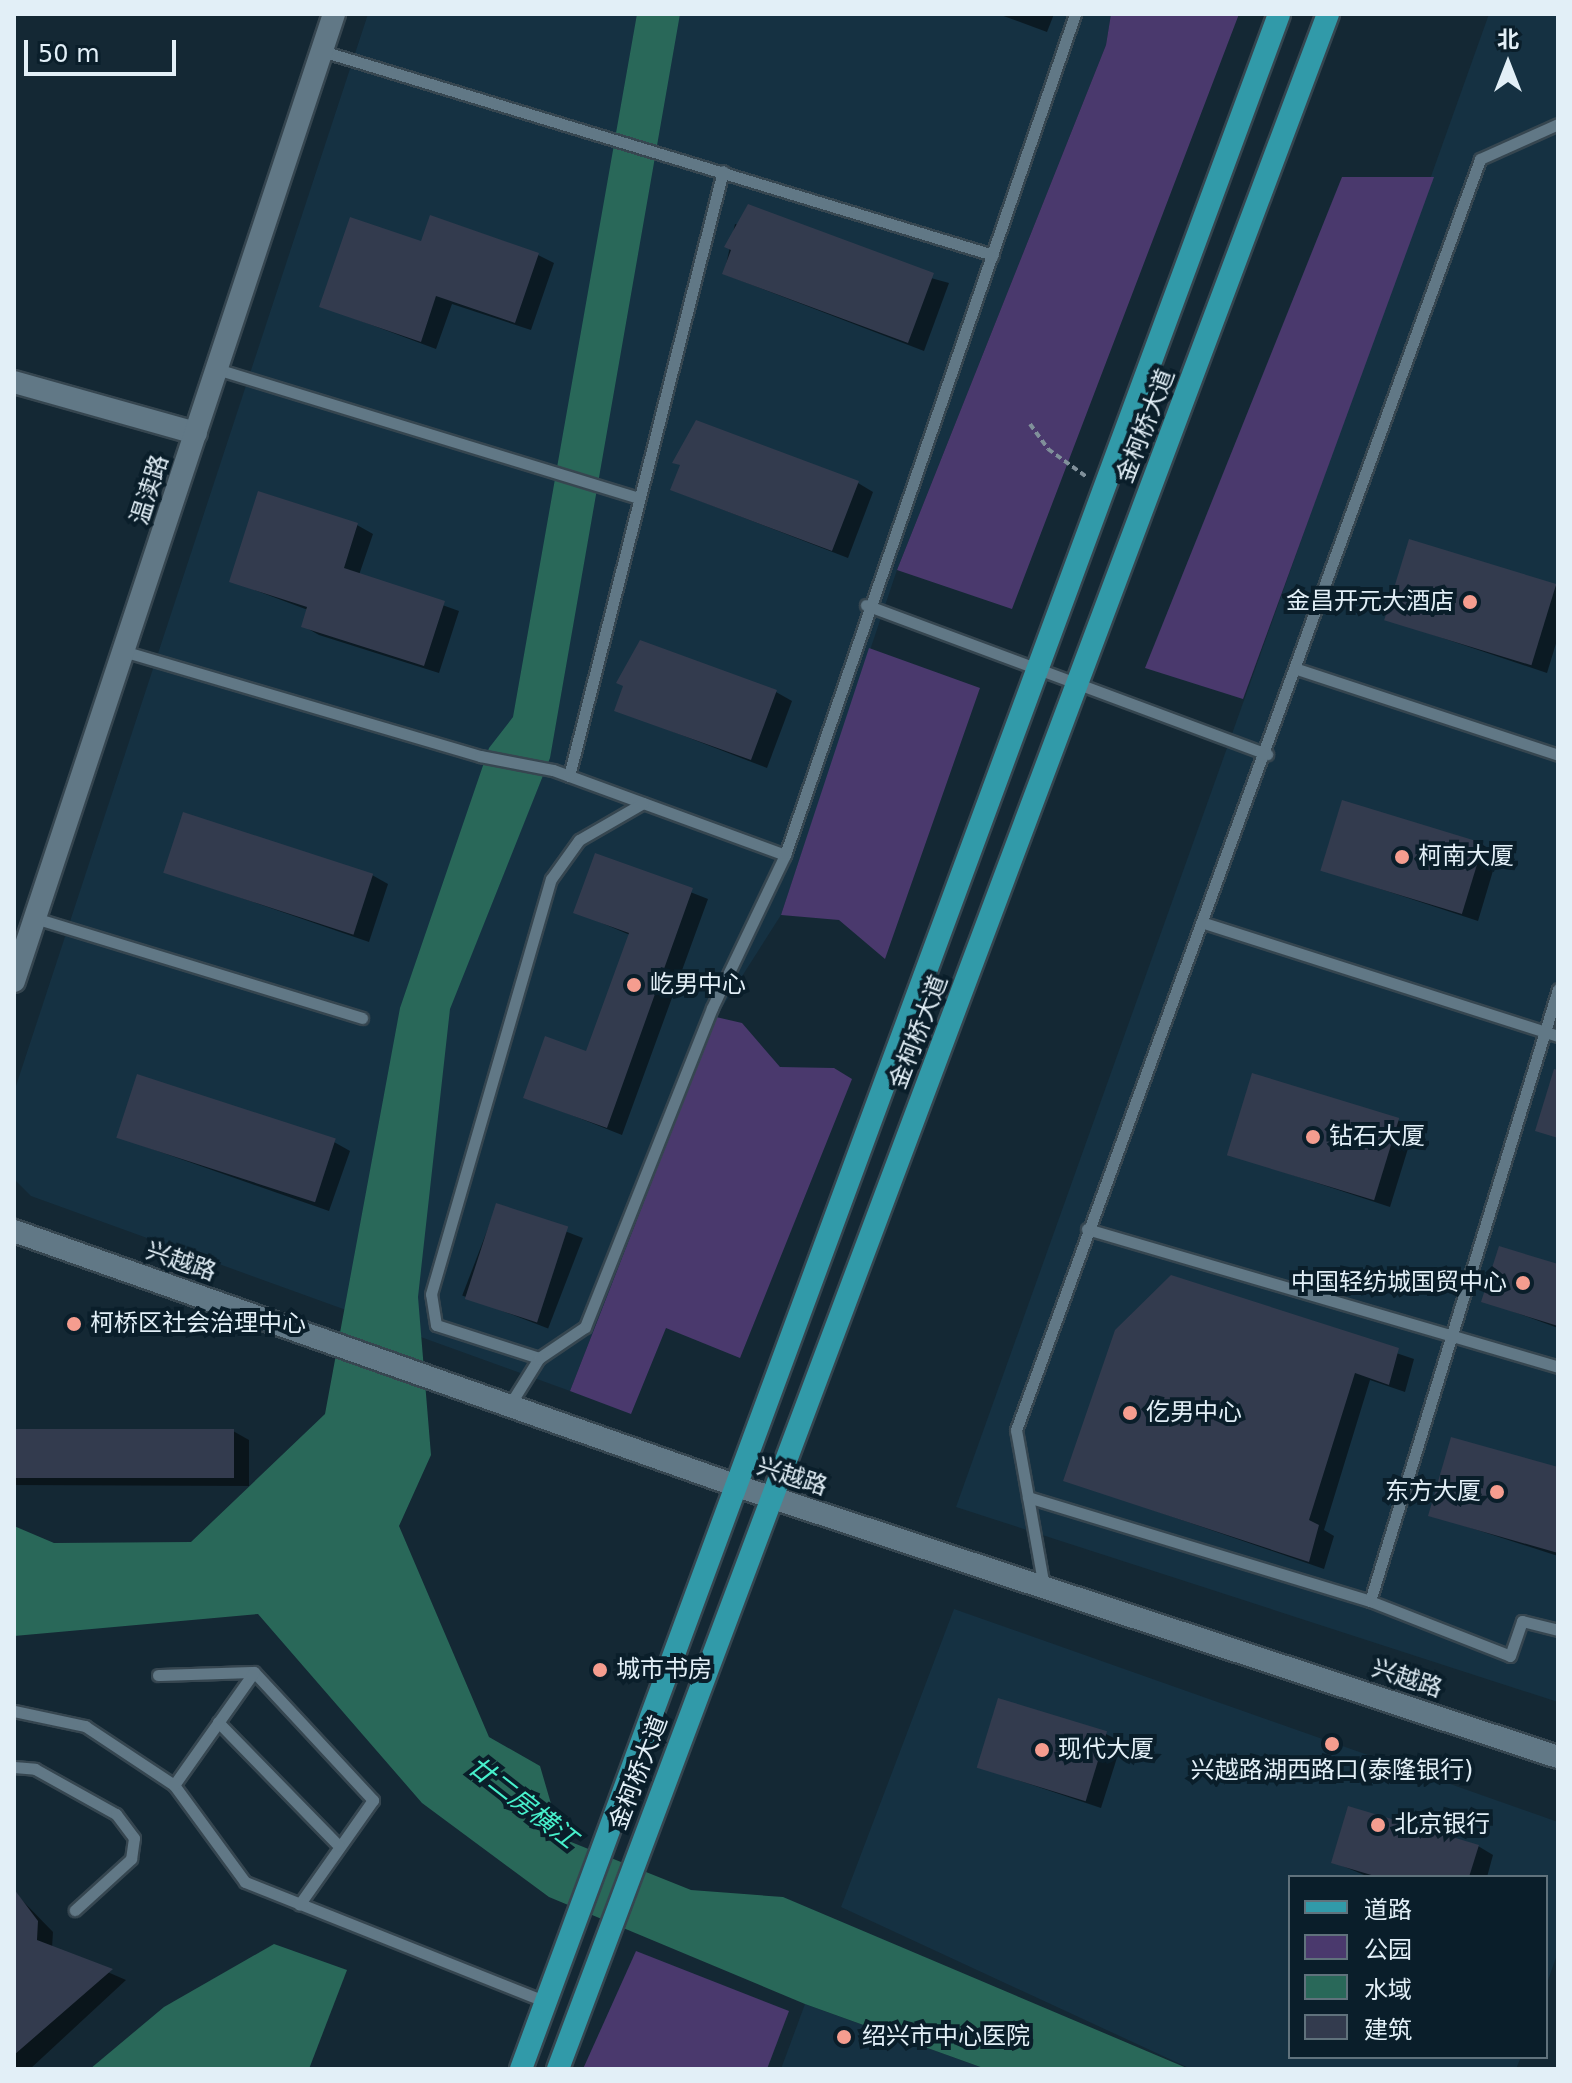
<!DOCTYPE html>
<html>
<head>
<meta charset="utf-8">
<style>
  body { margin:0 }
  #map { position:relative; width:1572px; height:2083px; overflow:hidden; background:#142834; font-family:"DejaVu Sans","Noto Sans SC",sans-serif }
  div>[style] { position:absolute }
  .built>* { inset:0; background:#153142 }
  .green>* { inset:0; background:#4a396d }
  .water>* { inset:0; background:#296859 }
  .shadow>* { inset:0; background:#0007; transform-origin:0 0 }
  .building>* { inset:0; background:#333b4e; transform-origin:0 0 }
  .path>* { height:4px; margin-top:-2px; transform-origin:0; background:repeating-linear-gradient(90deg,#80909a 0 6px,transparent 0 10px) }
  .roads { filter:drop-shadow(2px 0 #364650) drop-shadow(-2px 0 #364650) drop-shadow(0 2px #364650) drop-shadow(0 -2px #364650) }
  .service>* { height:11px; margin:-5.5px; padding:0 5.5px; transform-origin:5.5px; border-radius:5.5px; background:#617886 }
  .minor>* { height:22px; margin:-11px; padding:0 11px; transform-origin:11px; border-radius:11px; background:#617886 }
  .tertiary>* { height:22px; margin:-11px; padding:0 11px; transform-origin:11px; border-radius:11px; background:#617886 }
  .primary>* { height:22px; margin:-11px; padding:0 11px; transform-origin:11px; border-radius:11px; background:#319aa9 }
  .dots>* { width:22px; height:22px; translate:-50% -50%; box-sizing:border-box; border:4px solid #0a1e2a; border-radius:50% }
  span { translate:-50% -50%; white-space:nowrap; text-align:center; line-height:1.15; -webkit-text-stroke:8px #0a1e2a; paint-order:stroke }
  .street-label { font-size:24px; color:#e2eff7 }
  .poi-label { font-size:24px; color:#e2eff7 }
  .right { translate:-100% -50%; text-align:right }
  .left { translate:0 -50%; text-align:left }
  .water-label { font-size:26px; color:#47f0cc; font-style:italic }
  .frame { position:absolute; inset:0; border:16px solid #e2eff7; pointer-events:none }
  .legend { position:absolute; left:1288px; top:1875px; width:260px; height:184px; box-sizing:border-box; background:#0a1e2a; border:2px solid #60727c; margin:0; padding:10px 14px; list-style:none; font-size:24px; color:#e2eff7 }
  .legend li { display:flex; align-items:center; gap:16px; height:40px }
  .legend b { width:40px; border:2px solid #60727c }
  .north { position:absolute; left:1468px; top:24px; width:80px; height:80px; -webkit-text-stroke:6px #0a1e2a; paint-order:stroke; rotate:0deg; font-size:22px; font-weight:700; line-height:32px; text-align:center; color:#e2eff7 }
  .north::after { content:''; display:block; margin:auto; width:28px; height:36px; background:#e2eff7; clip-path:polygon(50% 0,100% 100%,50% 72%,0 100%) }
  .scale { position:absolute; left:24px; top:40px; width:152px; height:36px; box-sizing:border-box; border:4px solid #e2eff7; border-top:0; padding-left:10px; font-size:24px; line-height:28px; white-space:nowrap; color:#e2eff7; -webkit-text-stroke:6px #0a1e2a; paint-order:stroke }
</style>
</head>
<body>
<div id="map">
  <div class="built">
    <i style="clip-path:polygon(368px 14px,1111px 14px,1106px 45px,897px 570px,781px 915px,716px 1017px,570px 1391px,31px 1196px,14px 1179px,14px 1092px)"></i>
    <i style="clip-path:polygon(1489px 14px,1558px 14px,1558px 1702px,956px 1507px)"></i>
    <i style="clip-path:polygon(954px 1609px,1558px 1822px,1558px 1952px,1546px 1986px,1546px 1877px,1290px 1877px,1290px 2057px,1521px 2057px,1516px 2069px,1191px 2069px,841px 1907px)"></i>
    <i style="clip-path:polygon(805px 2004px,986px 2069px,781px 2069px)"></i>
  </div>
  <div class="green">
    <i style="clip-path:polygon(1111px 14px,1239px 14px,1012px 609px,897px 570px,1106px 45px)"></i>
    <i style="clip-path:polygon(1342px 177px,1434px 177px,1243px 699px,1145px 668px)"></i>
    <i style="clip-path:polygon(869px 648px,980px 688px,885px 959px,839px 920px,781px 915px)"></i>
    <i style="clip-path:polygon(716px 1017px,742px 1023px,780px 1067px,834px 1068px,852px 1079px,740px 1358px,666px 1328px,631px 1414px,570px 1391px)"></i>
    <i style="clip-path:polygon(636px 1951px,789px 2011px,767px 2069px,583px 2069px)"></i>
  </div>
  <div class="water">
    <i style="clip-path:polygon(637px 14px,680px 14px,550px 758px,450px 1009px,418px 1297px,431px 1455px,399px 1526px,489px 1737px,540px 1766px,561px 1838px,691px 1890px,783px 1897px,1189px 2069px,986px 2069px,805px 2004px,549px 1897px,422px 1803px,258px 1614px,14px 1636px,14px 1526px,54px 1543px,191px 1542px,325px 1414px,400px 1008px,489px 748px,513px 717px)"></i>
    <i style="clip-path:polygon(274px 1944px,347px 1970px,309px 2069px,90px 2069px,164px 2007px)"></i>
  </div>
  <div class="shadow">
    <i style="clip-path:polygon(998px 14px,1054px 14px,1047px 32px)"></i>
    <i style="clip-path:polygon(735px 224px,949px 283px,924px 351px,724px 274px)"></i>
    <i style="clip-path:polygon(422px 243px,538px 255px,554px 263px,531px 330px,452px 304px,436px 349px,321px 306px)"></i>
    <i style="clip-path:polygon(858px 483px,873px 492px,848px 558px,672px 490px)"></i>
    <i style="clip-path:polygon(357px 525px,373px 534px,359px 575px,459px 611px,439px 673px,319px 635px,303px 626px,308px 610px,231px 581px)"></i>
    <i style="clip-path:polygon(1410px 542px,1558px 587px,1558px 637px,1547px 673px,1386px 619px)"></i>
    <i style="clip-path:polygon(776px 692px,792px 701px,767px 768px,617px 710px)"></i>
    <i style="clip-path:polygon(1483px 845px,1498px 854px,1478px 921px,1323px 870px)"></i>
    <i style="clip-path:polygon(596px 855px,708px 899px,622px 1135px,526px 1097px,588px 1053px,630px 935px,576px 912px)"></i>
    <i style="clip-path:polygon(166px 872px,372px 875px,388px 884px,369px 942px)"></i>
    <i style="clip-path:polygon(1398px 1120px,1414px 1129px,1390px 1207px,1229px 1154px)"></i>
    <i style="clip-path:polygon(118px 1137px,334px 1142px,350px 1151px,329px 1211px)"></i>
    <i style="left:497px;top:1205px;width:92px;height:97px;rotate:21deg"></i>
    <i style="clip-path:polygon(1558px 1266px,1558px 1328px,1484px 1301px)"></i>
    <i style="clip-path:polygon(1172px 1278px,1414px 1359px,1405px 1392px,1370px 1380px,1324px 1530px,1334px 1536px,1324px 1569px,1066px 1480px)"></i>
    <i style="clip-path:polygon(14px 1431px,233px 1431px,249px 1440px,249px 1486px,14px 1485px)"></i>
    <i style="clip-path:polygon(1558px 1469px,1558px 1556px,1431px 1515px)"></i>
    <i style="clip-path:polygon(1106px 1734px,1122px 1742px,1101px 1808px,979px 1767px)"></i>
    <i style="clip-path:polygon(1478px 1846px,1493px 1855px,1487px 1877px,1369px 1877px,1333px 1862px)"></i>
    <i style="clip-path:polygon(14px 1892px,53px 1932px,52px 1948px,126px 1980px,30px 2069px,14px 2069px)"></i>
  </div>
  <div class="building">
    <i style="clip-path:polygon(748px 204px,934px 273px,908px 343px,722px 274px,731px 250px,724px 247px)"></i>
    <i style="clip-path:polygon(430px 215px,539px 253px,515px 323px,436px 296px,421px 342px,319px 307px,350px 217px,421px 241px)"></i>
    <i style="clip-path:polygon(696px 420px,859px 481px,832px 551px,670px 490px,680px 465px,672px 463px)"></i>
    <i style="clip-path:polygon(258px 491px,358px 523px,344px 568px,445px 601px,424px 666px,301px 627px,307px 607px,229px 582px)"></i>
    <i style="left:1409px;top:539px;width:154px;height:85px;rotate:17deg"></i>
    <i style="clip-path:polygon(640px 640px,777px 690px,751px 760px,614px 711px,623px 686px,616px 683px)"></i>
    <i style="left:1342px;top:800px;width:148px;height:74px;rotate:17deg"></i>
    <i style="left:183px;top:812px;width:200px;height:64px;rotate:18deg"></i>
    <i style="clip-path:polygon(595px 853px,693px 888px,607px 1128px,523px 1098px,545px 1036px,586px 1051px,629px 933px,573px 913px)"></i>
    <i style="clip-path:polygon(1554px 1069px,1558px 1070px,1558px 1138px,1535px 1131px)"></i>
    <i style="left:1252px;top:1073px;width:154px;height:86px;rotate:17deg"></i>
    <i style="left:137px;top:1074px;width:209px;height:67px;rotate:18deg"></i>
    <i style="left:496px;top:1203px;width:76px;height:101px;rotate:18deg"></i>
    <i style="clip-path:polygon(1499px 1246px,1558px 1264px,1558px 1326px,1481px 1302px)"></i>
    <i style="clip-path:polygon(1171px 1275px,1399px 1348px,1389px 1385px,1355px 1373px,1309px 1520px,1319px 1525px,1309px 1562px,1063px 1481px,1115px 1330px)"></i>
    <i style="left:14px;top:1429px;width:220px;height:49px"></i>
    <i style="clip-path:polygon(1451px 1437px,1558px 1467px,1558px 1553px,1428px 1516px)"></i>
    <i style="left:998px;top:1698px;width:114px;height:73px;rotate:17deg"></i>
    <i style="clip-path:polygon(1348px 1806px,1479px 1845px,1469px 1877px,1378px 1877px,1331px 1863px)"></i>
    <i style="clip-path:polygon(14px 1889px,38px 1921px,37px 1940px,113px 1969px,14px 2055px)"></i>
  </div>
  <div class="path">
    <i style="left:1030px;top:424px;width:31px;rotate:54deg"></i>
    <i style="left:1048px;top:449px;width:48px;rotate:35.7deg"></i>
  </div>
  <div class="roads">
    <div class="service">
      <i style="left:322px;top:51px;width:701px;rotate:16.91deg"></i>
      <i style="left:217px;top:369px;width:438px;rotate:17deg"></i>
      <i style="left:866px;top:605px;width:428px;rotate:20.4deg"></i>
      <i style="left:123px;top:651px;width:372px;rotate:16.4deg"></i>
      <i style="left:480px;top:756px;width:74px;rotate:10.9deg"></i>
      <i style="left:553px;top:770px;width:247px;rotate:20.1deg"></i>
      <i style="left:1297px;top:669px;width:275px;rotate:18.2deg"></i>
      <i style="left:569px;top:776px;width:624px;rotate:-75.72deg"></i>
      <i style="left:35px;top:918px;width:342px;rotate:17deg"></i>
      <i style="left:1207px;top:924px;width:368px;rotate:17.7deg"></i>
      <i style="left:1087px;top:1229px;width:491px;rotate:16.3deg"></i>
      <i style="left:539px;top:1358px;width:108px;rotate:-162.2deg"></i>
      <i style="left:436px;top:1325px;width:31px;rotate:-99deg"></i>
      <i style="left:431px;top:1294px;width:432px;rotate:-73.9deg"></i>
      <i style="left:551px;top:879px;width:48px;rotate:-54.3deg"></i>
      <i style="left:579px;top:840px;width:74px;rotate:-30deg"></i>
      <i style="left:509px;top:1406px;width:57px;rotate:-58deg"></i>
      <i style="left:539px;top:1358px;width:55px;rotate:-34deg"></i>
      <i style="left:585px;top:1327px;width:343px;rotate:-68.3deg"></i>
      <i style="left:712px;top:1008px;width:170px;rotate:-64.5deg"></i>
      <i style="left:785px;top:855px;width:890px;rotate:-70.97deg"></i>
      <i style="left:1028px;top:1497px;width:357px;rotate:16.9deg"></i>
      <i style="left:1370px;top:1601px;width:150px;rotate:21.4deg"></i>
      <i style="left:1510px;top:1656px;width:37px;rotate:-71deg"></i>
      <i style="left:1522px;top:1621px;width:37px;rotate:14deg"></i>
      <i style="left:1044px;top:1587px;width:159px;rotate:-100.1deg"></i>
      <i style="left:1016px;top:1430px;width:1353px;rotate:-69.94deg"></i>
      <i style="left:1480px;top:159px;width:85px;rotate:-24.2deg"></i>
      <i style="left:1370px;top:1601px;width:640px;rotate:-72.92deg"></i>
      <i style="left:158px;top:1675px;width:96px;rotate:-1.8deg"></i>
      <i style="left:254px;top:1672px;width:175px;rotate:47.1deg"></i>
      <i style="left:373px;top:1800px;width:128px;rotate:125.2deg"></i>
      <i style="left:14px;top:1711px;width:73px;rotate:11.9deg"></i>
      <i style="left:85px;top:1726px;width:107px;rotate:33.5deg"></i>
      <i style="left:174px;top:1785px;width:120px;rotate:53.8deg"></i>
      <i style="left:245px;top:1882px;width:324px;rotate:21.7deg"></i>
      <i style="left:218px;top:1722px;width:173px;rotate:45.7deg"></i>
      <i style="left:14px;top:1767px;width:21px;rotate:5deg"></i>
      <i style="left:35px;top:1769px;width:93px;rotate:29.1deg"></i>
      <i style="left:116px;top:1814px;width:30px;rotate:53deg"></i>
      <i style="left:134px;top:1838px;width:21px;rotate:98deg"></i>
      <i style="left:131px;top:1859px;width:76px;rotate:137.7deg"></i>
      <i style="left:174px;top:1785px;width:138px;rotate:-54.7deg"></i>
    </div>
    <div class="minor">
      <i style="left:14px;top:382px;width:189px;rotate:15.7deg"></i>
      <i style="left:14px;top:981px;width:1019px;rotate:-71.69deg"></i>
    </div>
    <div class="tertiary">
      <i style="left:14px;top:1231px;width:770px;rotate:19.42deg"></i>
      <i style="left:740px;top:1487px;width:861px;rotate:18.27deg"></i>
    </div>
    <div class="primary">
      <i style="left:521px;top:2069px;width:2190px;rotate:-69.75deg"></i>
      <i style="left:558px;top:2069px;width:2195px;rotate:-69.46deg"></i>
    </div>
  </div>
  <div class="dots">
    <i style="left:1470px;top:602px;background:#f59d8f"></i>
    <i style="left:1402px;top:857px;background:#f59d8f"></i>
    <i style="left:634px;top:985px;background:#f59d8f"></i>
    <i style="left:1313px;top:1137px;background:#f59d8f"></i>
    <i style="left:1523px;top:1283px;background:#f59d8f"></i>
    <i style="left:74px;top:1324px;background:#f59d8f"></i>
    <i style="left:1130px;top:1413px;background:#f59d8f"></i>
    <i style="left:1497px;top:1492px;background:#f59d8f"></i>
    <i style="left:600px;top:1670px;background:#f59d8f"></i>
    <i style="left:1332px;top:1744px;background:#f59d8f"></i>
    <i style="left:1042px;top:1750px;background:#f59d8f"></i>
    <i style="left:1378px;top:1825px;background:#f59d8f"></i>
    <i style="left:844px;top:2037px;background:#f59d8f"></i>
  </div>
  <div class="street-label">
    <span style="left:1146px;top:426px;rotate:-69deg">金柯桥大道</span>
    <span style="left:150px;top:490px;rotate:-72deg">温渎路</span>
    <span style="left:919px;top:1032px;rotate:-69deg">金柯桥大道</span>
    <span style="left:181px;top:1262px;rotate:19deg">兴越路</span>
    <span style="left:792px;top:1477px;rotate:18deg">兴越路</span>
    <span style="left:1407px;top:1679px;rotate:18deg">兴越路</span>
    <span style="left:639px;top:1773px;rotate:-69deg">金柯桥大道</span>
  </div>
  <div class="poi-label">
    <span class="right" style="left:1454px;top:602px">金昌开元大酒店</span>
    <span class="left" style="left:1418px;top:857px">柯南大厦</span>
    <span class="left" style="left:650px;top:985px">屹男中心</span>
    <span class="left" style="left:1329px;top:1137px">钻石大厦</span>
    <span class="right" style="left:1507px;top:1283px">中国轻纺城国贸中心</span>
    <span class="left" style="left:90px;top:1324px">柯桥区社会治理中心</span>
    <span class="left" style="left:1146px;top:1413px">仡男中心</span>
    <span class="right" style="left:1481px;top:1492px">东方大厦</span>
    <span class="left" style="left:616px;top:1670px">城市书房</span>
    <span class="left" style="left:1058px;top:1750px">现代大厦</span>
    <span style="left:1332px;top:1771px">兴越路湖西路口(泰隆银行)</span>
    <span class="left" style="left:1394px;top:1825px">北京银行</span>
    <span class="left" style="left:862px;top:2037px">绍兴市中心医院</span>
  </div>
  <div class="water-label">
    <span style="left:522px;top:1803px;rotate:38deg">廿二房横江</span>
  </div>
  <div class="frame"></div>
  <ul class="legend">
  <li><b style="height:10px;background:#319aa9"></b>道路</li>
  <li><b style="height:22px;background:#4a396d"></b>公园</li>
  <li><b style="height:22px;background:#296859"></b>水域</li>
  <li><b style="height:22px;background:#333b4e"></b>建筑</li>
  </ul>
  <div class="north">北</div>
  <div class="scale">50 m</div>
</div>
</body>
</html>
